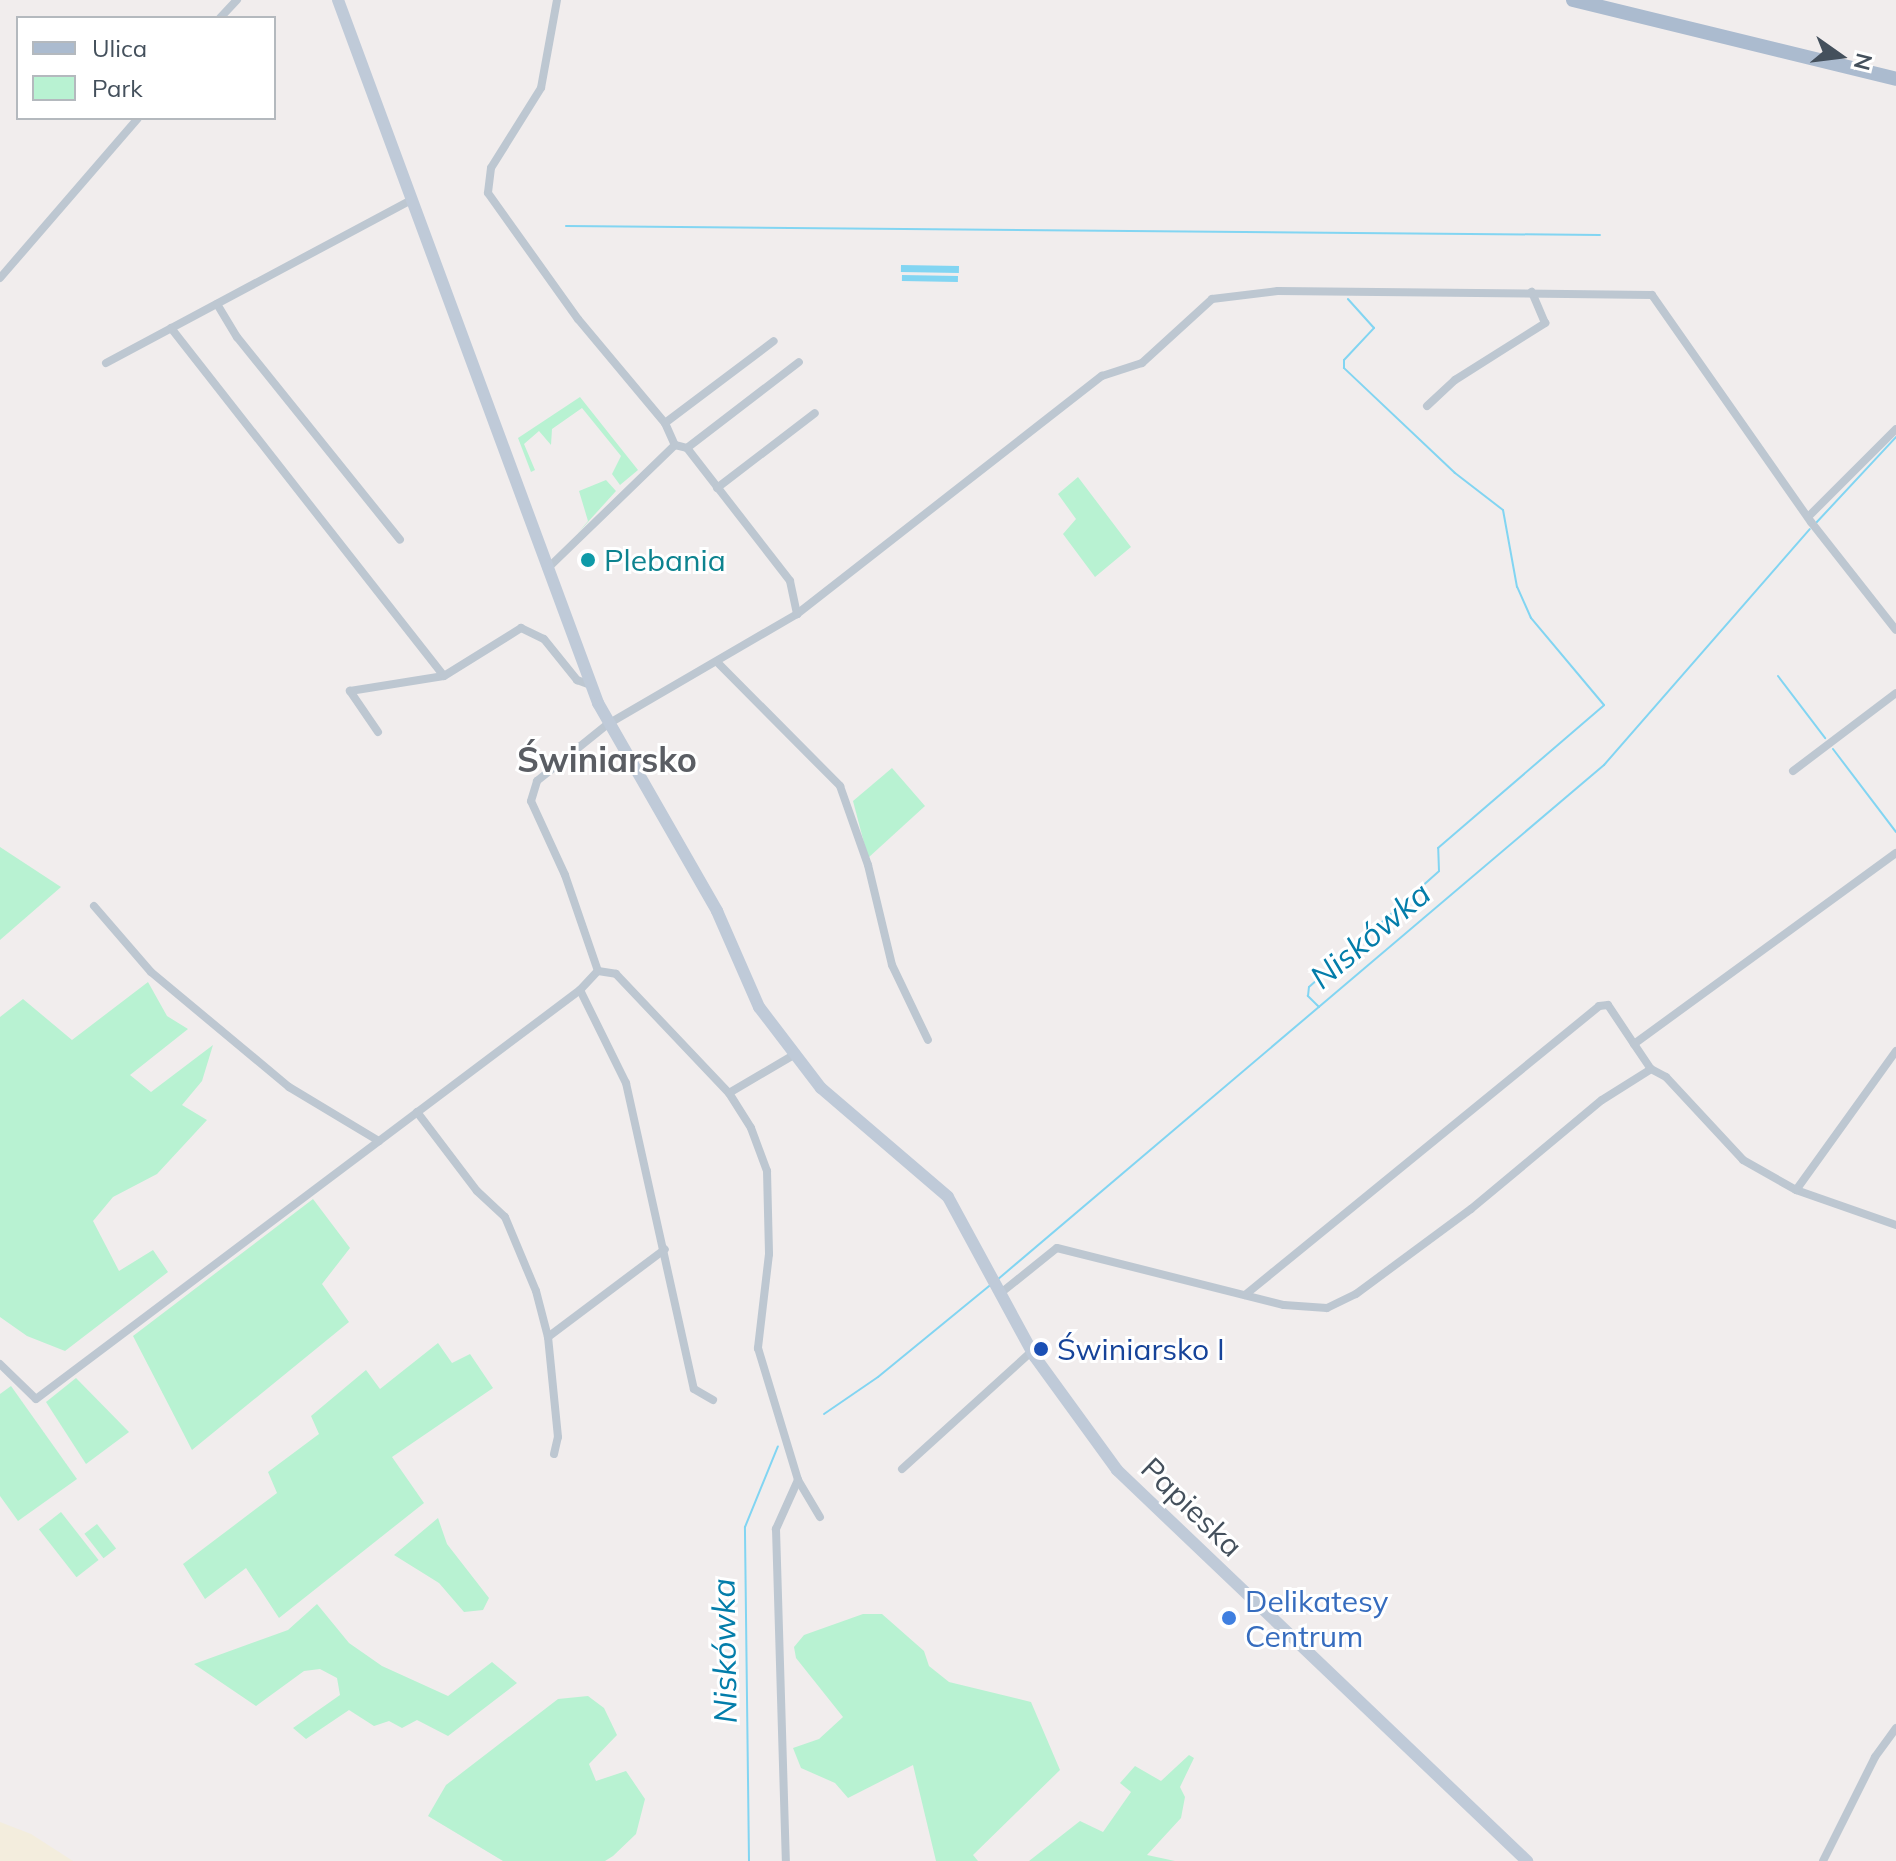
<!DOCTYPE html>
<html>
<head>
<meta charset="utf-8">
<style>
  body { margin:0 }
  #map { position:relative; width:1896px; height:1861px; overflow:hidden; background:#f1eded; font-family:Mulish,sans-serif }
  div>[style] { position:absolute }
  .green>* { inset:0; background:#b8f2d2; transform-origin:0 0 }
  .sand>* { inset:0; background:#f3eddd }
  .water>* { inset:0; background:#82d5f2; transform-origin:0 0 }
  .stream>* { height:2px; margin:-1px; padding:0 1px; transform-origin:1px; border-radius:1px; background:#82d5f2 }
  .street>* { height:8px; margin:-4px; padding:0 4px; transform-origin:4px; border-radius:4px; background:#bdc7d1 }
  .secondary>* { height:12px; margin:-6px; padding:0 6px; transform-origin:6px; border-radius:6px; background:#bfcad8 }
  .primary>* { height:14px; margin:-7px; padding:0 7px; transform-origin:7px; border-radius:7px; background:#abbbcf }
  .dots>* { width:22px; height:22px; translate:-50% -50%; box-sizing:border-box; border:4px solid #fff; border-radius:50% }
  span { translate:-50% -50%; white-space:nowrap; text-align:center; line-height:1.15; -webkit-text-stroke:6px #fff; paint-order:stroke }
  .culture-label { font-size:30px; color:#0d838f }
  .left { translate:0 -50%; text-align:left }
  .transit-label { font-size:30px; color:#164399 }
  .street-label { font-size:30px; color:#44505c }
  .shop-label { font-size:30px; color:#366cbe }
  .water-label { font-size:32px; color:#037daa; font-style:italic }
  .quarter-label { font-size:34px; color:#5a5d63; font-weight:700 }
  .legend { position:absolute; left:16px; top:16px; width:260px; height:104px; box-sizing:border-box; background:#fff; border:2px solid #b4b9be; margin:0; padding:10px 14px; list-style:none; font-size:24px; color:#44505c }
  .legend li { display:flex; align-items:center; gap:16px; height:40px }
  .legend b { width:40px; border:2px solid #b4b9be }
  .north { position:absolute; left:1800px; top:16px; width:80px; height:80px; -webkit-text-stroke:6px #fff; paint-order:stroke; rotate:104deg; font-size:22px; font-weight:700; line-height:32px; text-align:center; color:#44505c }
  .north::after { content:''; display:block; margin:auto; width:28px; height:36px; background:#44505c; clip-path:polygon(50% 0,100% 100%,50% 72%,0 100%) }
</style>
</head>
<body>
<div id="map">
  <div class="green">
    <i style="clip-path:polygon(580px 397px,638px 470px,620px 485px,612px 474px,621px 456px,582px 408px,552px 429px,551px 445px,539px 431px,524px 444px,535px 470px,531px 472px,518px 438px)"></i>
    <i style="clip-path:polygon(1078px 477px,1131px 547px,1095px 577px,1063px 534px,1076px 519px,1058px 494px)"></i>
    <i style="clip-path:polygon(606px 480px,616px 491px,577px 534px,588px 521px,579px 491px)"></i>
    <i style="clip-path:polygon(892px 768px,925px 806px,868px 858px,853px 801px)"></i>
    <i style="clip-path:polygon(0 847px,61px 887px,0 940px)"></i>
    <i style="clip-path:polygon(148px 982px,167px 1016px,188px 1029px,130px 1075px,151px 1092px,213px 1045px,202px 1081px,182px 1105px,207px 1120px,157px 1174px,113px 1197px,93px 1221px,119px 1271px,153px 1250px,168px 1272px,65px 1351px,27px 1336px,0 1317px,0 1017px,23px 999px,72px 1040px)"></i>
    <i style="clip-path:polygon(313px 1199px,350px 1248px,322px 1284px,349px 1322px,192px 1450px,133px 1336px)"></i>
    <i style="clip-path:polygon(438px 1343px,452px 1363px,470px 1354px,493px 1388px,392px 1457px,424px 1503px,279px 1618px,246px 1568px,205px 1599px,183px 1564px,277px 1493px,268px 1472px,319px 1434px,311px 1416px,366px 1370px,380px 1389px)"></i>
    <i style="clip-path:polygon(76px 1378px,129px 1432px,86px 1464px,46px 1402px)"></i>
    <i style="clip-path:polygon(11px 1386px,77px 1479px,18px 1521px,0 1496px,0 1394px)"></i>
    <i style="left:61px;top:1512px;width:61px;height:28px;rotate:52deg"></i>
    <i style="clip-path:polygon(438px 1518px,447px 1544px,489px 1598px,483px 1610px,464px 1612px,439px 1583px,394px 1555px)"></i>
    <i style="left:97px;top:1524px;width:31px;height:16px;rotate:52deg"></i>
    <i style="clip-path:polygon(317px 1604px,349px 1643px,382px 1666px,448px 1696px,492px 1662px,517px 1683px,448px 1736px,417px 1720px,402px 1728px,389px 1721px,374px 1726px,349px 1710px,306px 1739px,293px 1728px,340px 1695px,337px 1678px,320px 1669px,304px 1671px,256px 1706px,194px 1664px,288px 1630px)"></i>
    <i style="clip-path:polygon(863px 1614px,882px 1614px,924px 1651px,929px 1666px,949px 1682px,1031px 1702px,1060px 1770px,973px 1855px,978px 1861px,936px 1861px,913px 1765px,848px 1798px,835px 1783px,801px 1768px,793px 1748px,819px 1739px,843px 1717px,796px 1658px,794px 1647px,804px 1635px)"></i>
    <i style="clip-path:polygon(588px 1696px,604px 1708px,617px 1735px,589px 1764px,596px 1781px,626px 1771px,645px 1799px,636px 1834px,613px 1856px,605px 1861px,503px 1861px,428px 1816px,446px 1785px,558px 1699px)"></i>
    <i style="clip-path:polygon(1189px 1755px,1194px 1758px,1180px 1787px,1185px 1797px,1181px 1818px,1147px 1855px,1175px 1861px,1029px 1861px,1080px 1821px,1103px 1832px,1131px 1792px,1120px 1783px,1135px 1766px,1161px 1781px)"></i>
  </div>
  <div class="sand">
    <i style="clip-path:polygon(0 1822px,31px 1834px,73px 1861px,0 1861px)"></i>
  </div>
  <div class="water">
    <i style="left:901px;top:265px;width:58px;height:7px;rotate:1deg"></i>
    <i style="left:902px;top:275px;width:56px;height:6px;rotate:1deg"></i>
  </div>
  <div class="stream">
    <i style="left:566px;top:226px;width:1034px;rotate:0.5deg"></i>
    <i style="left:1815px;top:524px;width:119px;rotate:-47deg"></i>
    <i style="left:1778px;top:676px;width:78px;rotate:52.8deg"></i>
    <i style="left:1833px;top:749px;width:104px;rotate:52.8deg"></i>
    <i style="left:1319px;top:1007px;width:16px;rotate:-135deg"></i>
    <i style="left:1308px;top:996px;width:9px;rotate:-84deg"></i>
    <i style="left:1309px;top:987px;width:174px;rotate:-41.7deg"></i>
    <i style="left:1439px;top:871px;width:23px;rotate:-92deg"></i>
    <i style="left:1438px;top:848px;width:219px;rotate:-40.7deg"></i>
    <i style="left:1604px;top:705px;width:114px;rotate:-130deg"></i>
    <i style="left:1531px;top:618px;width:34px;rotate:-114deg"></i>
    <i style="left:1517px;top:587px;width:78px;rotate:-100.3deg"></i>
    <i style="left:1503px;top:510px;width:61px;rotate:-142.4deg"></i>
    <i style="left:1455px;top:473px;width:153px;rotate:-136.6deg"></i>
    <i style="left:1344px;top:368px;width:8px;rotate:-90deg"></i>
    <i style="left:1344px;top:360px;width:44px;rotate:-46.8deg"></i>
    <i style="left:1374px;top:328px;width:39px;rotate:-132deg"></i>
    <i style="left:997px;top:1280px;width:796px;rotate:-40.31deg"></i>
    <i style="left:1604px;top:765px;width:313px;rotate:-48.9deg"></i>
    <i style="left:824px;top:1414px;width:65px;rotate:-34.4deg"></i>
    <i style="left:878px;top:1377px;width:144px;rotate:-39.3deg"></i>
    <i style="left:749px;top:1861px;width:334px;rotate:-90.7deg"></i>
    <i style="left:745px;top:1527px;width:87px;rotate:-67.8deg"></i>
  </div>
  <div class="street">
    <i style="left:557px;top:0;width:89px;rotate:100.3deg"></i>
    <i style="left:541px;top:88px;width:94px;rotate:122deg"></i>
    <i style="left:491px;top:168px;width:25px;rotate:97deg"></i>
    <i style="left:488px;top:193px;width:155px;rotate:54.5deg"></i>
    <i style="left:578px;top:319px;width:136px;rotate:50.1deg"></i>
    <i style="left:665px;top:423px;width:24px;rotate:66deg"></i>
    <i style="left:675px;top:445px;width:12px;rotate:14deg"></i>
    <i style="left:687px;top:448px;width:168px;rotate:52.2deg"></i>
    <i style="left:790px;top:581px;width:34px;rotate:78deg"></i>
    <i style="left:220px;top:18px;width:25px;rotate:-47deg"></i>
    <i style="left:0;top:278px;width:211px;rotate:-49.2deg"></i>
    <i style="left:217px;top:304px;width:39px;rotate:59deg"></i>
    <i style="left:237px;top:337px;width:260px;rotate:51.2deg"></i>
    <i style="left:171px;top:328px;width:442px;rotate:51.9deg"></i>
    <i style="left:106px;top:363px;width:346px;rotate:-28.1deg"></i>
    <i style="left:1427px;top:406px;width:38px;rotate:-43deg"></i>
    <i style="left:1455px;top:380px;width:107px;rotate:-32.3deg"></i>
    <i style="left:1545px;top:323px;width:34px;rotate:-113deg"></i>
    <i style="left:665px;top:423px;width:136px;rotate:-37deg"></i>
    <i style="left:687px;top:448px;width:141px;rotate:-37.5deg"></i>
    <i style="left:717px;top:488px;width:123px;rotate:-37.4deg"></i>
    <i style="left:1808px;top:517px;width:124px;rotate:-45deg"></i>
    <i style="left:547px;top:569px;width:178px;rotate:-44.1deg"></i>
    <i style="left:719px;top:664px;width:172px;rotate:45.2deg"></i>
    <i style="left:840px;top:786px;width:84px;rotate:70.5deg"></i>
    <i style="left:868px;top:865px;width:103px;rotate:76.5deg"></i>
    <i style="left:892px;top:965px;width:83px;rotate:64.4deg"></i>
    <i style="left:378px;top:732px;width:50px;rotate:-124.3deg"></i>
    <i style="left:350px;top:691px;width:95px;rotate:-9.1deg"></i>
    <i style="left:444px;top:676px;width:91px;rotate:-31.9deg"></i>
    <i style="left:521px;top:628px;width:25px;rotate:26deg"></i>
    <i style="left:544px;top:639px;width:53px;rotate:51.2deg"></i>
    <i style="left:577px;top:680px;width:15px;rotate:20deg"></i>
    <i style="left:1793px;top:771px;width:129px;rotate:-37.1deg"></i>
    <i style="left:94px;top:906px;width:87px;rotate:49.2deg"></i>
    <i style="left:151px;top:972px;width:180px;rotate:39.8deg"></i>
    <i style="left:289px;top:1087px;width:105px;rotate:31deg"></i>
    <i style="left:598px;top:971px;width:18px;rotate:9deg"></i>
    <i style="left:616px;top:974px;width:164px;rotate:46.5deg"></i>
    <i style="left:729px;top:1093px;width:41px;rotate:57.8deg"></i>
    <i style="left:751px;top:1128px;width:46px;rotate:69.6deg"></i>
    <i style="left:767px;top:1171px;width:83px;rotate:88.6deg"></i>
    <i style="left:769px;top:1254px;width:95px;rotate:96.7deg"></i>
    <i style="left:758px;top:1348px;width:138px;rotate:73.1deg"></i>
    <i style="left:798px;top:1480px;width:54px;rotate:114.2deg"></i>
    <i style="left:776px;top:1529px;width:332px;rotate:88.3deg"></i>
    <i style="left:580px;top:990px;width:104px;rotate:63.7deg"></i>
    <i style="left:626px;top:1083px;width:313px;rotate:77.5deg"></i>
    <i style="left:694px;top:1389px;width:22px;rotate:30deg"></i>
    <i style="left:1634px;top:1044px;width:30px;rotate:56deg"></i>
    <i style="left:1896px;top:1051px;width:171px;rotate:125.7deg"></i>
    <i style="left:1796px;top:1190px;width:106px;rotate:19.3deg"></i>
    <i style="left:729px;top:1093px;width:73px;rotate:-30.4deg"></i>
    <i style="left:417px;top:1112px;width:99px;rotate:52.8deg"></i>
    <i style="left:477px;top:1191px;width:38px;rotate:43deg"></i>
    <i style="left:505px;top:1217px;width:80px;rotate:67.3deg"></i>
    <i style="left:536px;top:1291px;width:48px;rotate:75.4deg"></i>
    <i style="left:1002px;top:1292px;width:70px;rotate:-38.7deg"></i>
    <i style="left:1057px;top:1248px;width:234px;rotate:14.1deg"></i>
    <i style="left:1284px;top:1305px;width:43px;rotate:4deg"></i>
    <i style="left:1327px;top:1308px;width:32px;rotate:-26deg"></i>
    <i style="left:1356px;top:1294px;width:143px;rotate:-36.5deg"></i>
    <i style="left:1471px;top:1209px;width:170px;rotate:-39.8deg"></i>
    <i style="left:1602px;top:1100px;width:58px;rotate:-32.3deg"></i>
    <i style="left:1651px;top:1069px;width:17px;rotate:28deg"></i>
    <i style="left:1666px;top:1077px;width:113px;rotate:47.1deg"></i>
    <i style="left:1743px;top:1160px;width:61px;rotate:29.5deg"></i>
    <i style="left:1245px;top:1295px;width:457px;rotate:-39.2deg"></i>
    <i style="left:1599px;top:1006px;width:9px;rotate:-6deg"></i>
    <i style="left:1608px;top:1005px;width:47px;rotate:56.3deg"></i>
    <i style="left:1634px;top:1044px;width:324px;rotate:-36.1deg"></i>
    <i style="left:0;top:1364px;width:50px;rotate:44.2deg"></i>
    <i style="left:36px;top:1399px;width:681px;rotate:-36.94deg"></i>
    <i style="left:580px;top:990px;width:26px;rotate:-47deg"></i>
    <i style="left:598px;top:971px;width:102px;rotate:-109deg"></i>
    <i style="left:565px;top:875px;width:81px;rotate:-114.7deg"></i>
    <i style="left:531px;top:801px;width:21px;rotate:-73deg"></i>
    <i style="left:537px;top:781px;width:91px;rotate:-38.8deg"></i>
    <i style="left:608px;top:724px;width:219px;rotate:-30.2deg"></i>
    <i style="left:797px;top:614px;width:387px;rotate:-38deg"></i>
    <i style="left:1102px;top:376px;width:42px;rotate:-18deg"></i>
    <i style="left:1142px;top:363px;width:95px;rotate:-42.4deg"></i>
    <i style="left:1212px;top:299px;width:66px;rotate:-6.9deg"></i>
    <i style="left:1278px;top:291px;width:374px;rotate:0.6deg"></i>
    <i style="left:1652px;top:295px;width:277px;rotate:55deg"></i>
    <i style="left:1811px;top:522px;width:137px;rotate:51.8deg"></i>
    <i style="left:554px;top:1454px;width:17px;rotate:-77deg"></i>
    <i style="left:558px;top:1437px;width:100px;rotate:-95.7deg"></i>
    <i style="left:548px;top:1337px;width:146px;rotate:-36.9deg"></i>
    <i style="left:902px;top:1469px;width:176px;rotate:-42.2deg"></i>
    <i style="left:798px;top:1480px;width:43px;rotate:59.3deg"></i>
    <i style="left:1823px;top:1861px;width:116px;rotate:-63.4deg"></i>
    <i style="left:1875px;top:1757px;width:36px;rotate:-54deg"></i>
  </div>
  <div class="secondary">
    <i style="left:338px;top:0;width:750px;rotate:69.7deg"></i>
    <i style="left:598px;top:703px;width:240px;rotate:60.2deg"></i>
    <i style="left:717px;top:911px;width:105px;rotate:66.4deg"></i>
    <i style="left:759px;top:1007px;width:102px;rotate:52.6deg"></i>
    <i style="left:821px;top:1088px;width:167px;rotate:40.6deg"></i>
    <i style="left:948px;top:1197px;width:182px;rotate:61.5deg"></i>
    <i style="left:1035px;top:1357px;width:140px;rotate:54deg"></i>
    <i style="left:1117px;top:1470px;width:567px;rotate:43.64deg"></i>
  </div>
  <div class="primary">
    <i style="left:1573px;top:0;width:333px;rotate:13.7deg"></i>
  </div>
  <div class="dots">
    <i style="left:588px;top:560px;background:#0f9aa8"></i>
    <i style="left:1041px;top:1349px;background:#1a4fb4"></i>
    <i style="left:1229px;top:1618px;background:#3f7fe0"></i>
  </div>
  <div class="culture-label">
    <span class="left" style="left:604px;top:560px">Plebania</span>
  </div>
  <div class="transit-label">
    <span class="left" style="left:1057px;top:1349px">Świniarsko I</span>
  </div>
  <div class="street-label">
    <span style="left:1192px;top:1507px;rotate:44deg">Papieska</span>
  </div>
  <div class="shop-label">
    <span class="left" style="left:1245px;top:1618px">Delikatesy<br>Centrum</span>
  </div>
  <div class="water-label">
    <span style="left:1370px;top:935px;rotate:-40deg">Niskówka</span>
    <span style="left:724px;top:1651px;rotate:-91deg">Niskówka</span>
  </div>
  <div class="quarter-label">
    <span style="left:607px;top:760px">Świniarsko</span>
  </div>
  <ul class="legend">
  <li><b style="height:10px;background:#abbbcf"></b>Ulica</li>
  <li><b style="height:22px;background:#b8f2d2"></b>Park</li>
  </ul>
  <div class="north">N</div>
</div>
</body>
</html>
